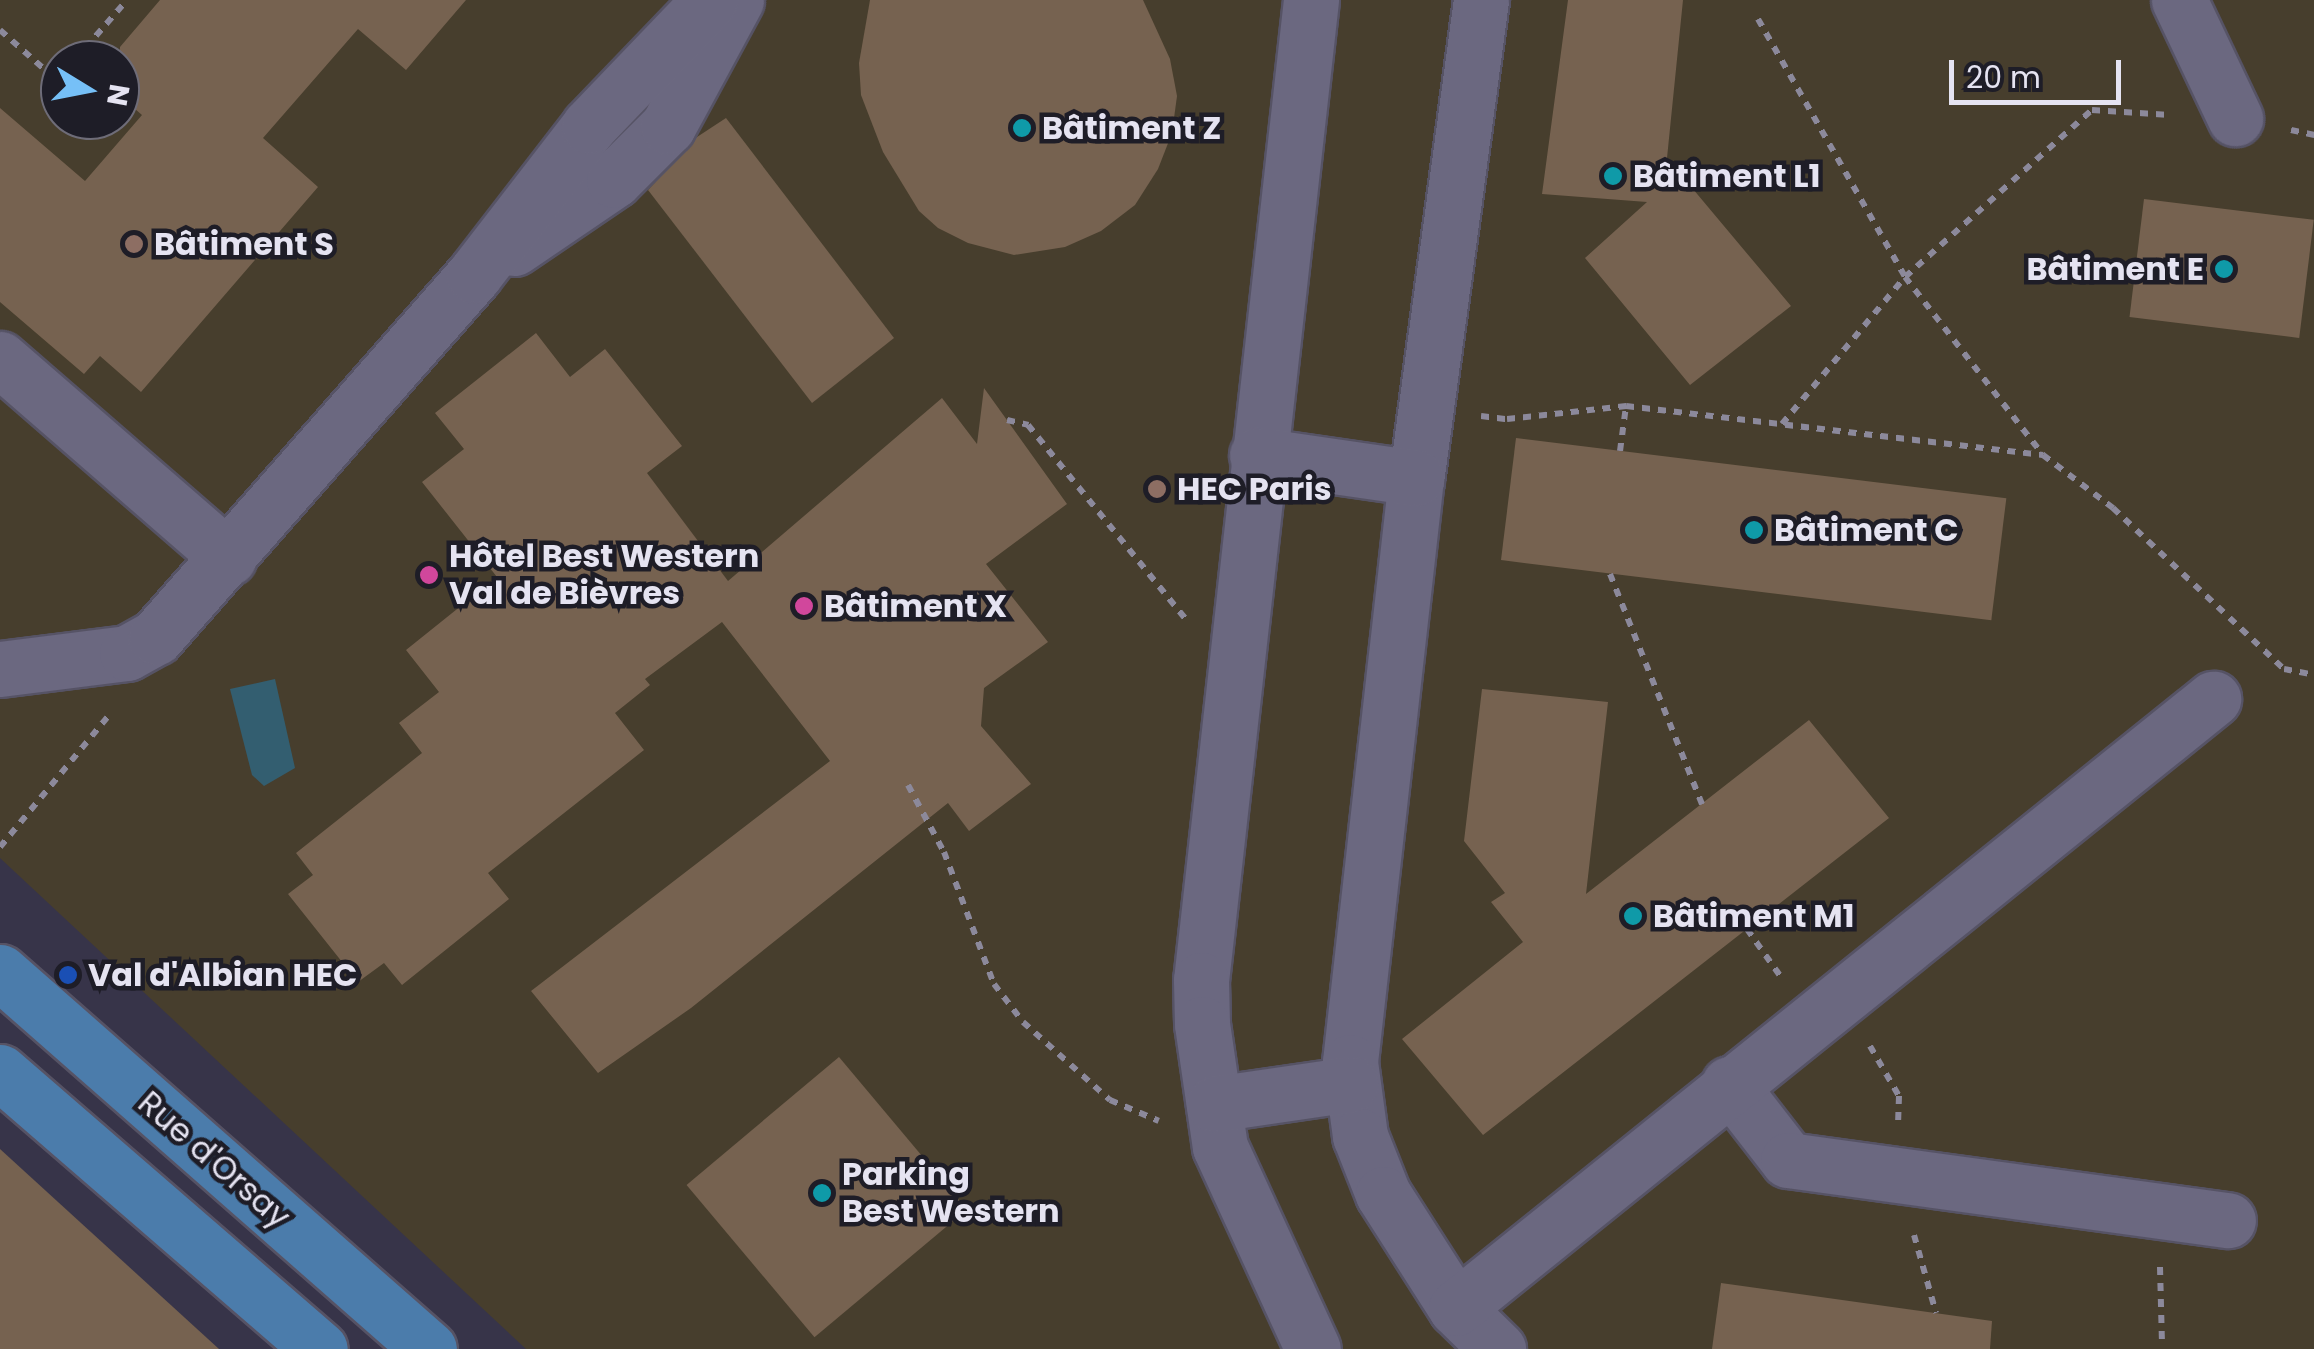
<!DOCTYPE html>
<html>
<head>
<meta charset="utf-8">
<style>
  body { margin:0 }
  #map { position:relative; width:2314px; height:1349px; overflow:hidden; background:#373449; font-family:Poppins,sans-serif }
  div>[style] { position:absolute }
  .education>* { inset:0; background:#473e2d }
  .water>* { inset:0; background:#335e70 }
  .building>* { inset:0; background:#766250; transform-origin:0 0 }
  .path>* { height:6px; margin-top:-3px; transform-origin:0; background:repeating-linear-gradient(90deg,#8c899b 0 8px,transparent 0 16px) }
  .roads { filter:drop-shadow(2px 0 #565365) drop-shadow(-2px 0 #565365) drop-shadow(0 2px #565365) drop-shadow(0 -2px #565365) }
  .minor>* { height:55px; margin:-27.5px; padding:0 27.5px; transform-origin:27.5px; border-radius:27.5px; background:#6b6880 }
  .major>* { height:55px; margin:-27.5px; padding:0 27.5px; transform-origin:27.5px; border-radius:27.5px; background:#4b7cab }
  .dots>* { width:28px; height:28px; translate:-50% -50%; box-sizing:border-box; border:5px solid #1e1d27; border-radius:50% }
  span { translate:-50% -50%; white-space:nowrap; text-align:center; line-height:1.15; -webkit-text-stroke:9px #1e1d27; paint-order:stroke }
  .poi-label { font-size:32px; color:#e5e3f1; font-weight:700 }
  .left { translate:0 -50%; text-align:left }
  .right { translate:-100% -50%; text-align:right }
  .street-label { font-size:32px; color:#e5e3f1 }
  .north { position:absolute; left:40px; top:40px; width:100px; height:100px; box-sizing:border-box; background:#1e1d27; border:2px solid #6e6c78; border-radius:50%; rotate:100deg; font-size:28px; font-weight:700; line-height:40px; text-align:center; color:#e5e3f1 }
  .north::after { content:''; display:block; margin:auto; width:35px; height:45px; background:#76c0f7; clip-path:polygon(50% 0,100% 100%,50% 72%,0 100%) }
  .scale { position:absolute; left:1949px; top:60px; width:172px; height:45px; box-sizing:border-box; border:5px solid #e5e3f1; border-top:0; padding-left:12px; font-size:30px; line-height:35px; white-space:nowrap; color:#e5e3f1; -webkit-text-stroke:8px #1e1d27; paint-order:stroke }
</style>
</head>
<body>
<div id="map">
  <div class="education">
    <i style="clip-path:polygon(evenodd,0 0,2314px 0,2314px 1349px,526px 1349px,0 858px,0 0,60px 60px,120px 60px,120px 120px,60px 120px,60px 60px)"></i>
  </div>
  <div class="water">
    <i style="clip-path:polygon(275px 679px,295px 768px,264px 786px,252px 775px,230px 689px)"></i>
  </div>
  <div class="building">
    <i style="clip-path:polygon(160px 0,466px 0,406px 70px,358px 29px,263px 138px,318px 187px,141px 392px,100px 356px,84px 374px,0 302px,0 108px,85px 181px,142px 115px,120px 96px,120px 47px)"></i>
    <i style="clip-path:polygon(870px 0,1143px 0,1170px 59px,1177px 96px,1172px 133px,1158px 169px,1135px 205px,1101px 231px,1065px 247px,1014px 255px,968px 243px,938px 228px,919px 211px,883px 152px,861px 95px,859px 63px)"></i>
    <i style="clip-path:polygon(1568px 0,1683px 0,1667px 158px,1791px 306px,1690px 385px,1585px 258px,1647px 202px,1542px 194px)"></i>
    <i style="clip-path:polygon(726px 118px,894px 338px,812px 403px,648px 190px,697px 137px)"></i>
    <i style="left:2144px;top:199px;width:171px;height:119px;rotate:7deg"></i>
    <i style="clip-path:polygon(536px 333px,570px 377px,605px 349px,682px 446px,647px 473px,728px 581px,942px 398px,977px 444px,984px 388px,1067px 504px,986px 564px,1048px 642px,984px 688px,981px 726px,1031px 784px,969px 831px,948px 803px,691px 1008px,598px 1073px,531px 991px,830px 761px,722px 622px,645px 679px,650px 685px,615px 713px,644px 750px,488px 873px,509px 899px,402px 985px,384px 963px,358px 982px,288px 894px,313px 875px,296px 853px,422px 753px,399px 723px,439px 692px,406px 650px,497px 577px,422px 482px,464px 449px,435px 413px)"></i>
    <i style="left:1516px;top:438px;width:494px;height:123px;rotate:7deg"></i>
    <i style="clip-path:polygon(1482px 689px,1608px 702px,1586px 894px,1809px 720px,1889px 818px,1483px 1135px,1402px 1039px,1523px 942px,1491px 902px,1505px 893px,1464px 841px)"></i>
    <i style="left:839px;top:1057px;width:199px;height:199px;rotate:50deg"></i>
    <i style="clip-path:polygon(0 1149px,219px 1349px,0 1349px)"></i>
    <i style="clip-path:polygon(1721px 1283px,1992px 1321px,1990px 1349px,1712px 1349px)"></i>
  </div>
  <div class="path">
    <i style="left:1758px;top:19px;width:297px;rotate:60.3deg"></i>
    <i style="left:1905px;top:277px;width:225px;rotate:52.2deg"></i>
    <i style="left:0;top:30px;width:80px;rotate:41.5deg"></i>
    <i style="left:75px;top:60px;width:79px;rotate:-49.1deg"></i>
    <i style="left:2291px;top:130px;width:24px;rotate:12deg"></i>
    <i style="left:1481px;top:416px;width:26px;rotate:7deg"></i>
    <i style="left:1507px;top:419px;width:120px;rotate:-6.2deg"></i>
    <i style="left:1626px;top:406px;width:420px;rotate:6.7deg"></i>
    <i style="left:2043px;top:455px;width:88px;rotate:37.1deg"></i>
    <i style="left:2113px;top:508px;width:235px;rotate:43.3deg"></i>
    <i style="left:2284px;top:669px;width:31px;rotate:11deg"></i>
    <i style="left:1007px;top:420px;width:22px;rotate:13deg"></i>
    <i style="left:1028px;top:425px;width:249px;rotate:50.9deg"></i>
    <i style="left:1782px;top:424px;width:192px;rotate:-50.1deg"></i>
    <i style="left:1905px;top:277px;width:251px;rotate:-41.8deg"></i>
    <i style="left:2092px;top:110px;width:78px;rotate:3.7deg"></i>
    <i style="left:1620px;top:451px;width:45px;rotate:-82.4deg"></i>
    <i style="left:1610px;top:574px;width:248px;rotate:68.2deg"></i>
    <i style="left:908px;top:785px;width:76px;rotate:61.8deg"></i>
    <i style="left:944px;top:852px;width:141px;rotate:69.3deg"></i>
    <i style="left:994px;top:984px;width:48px;rotate:52.7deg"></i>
    <i style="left:1023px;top:1022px;width:117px;rotate:41.9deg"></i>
    <i style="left:1110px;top:1100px;width:53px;rotate:23.2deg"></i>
    <i style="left:0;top:847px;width:174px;rotate:-50.4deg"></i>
    <i style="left:1747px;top:929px;width:59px;rotate:54.7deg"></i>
    <i style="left:1870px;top:1046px;width:58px;rotate:59.9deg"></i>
    <i style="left:1899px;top:1096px;width:24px;rotate:92deg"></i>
    <i style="left:1914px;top:1235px;width:81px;rotate:74.2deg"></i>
    <i style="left:2160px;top:1267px;width:77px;rotate:88.5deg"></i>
  </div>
  <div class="roads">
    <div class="minor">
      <i style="left:1311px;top:0;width:986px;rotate:96.4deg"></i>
      <i style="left:1201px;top:980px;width:44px;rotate:88.7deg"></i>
      <i style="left:1202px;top:1024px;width:124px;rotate:81.7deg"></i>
      <i style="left:1220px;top:1147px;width:222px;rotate:65.3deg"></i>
      <i style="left:1481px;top:0;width:482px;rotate:97.7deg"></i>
      <i style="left:1416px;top:478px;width:588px;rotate:96.45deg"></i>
      <i style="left:1350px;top:1062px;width:75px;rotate:82.3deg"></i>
      <i style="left:1360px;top:1136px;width:62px;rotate:68.4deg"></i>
      <i style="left:1383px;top:1194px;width:135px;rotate:57.4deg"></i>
      <i style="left:1456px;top:1308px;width:59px;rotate:44.3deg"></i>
      <i style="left:2179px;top:0;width:131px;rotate:64.6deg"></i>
      <i style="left:514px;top:248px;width:121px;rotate:-34.2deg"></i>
      <i style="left:614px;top:180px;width:76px;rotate:-45deg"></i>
      <i style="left:668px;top:126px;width:143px;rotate:-61.6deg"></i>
      <i style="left:0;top:359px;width:303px;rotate:41deg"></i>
      <i style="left:1257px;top:455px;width:161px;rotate:8.2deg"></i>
      <i style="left:0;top:669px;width:128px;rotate:-7.2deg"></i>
      <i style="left:127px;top:653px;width:33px;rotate:-29deg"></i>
      <i style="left:156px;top:637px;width:482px;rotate:-48.7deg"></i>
      <i style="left:474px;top:275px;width:188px;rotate:-52.3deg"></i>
      <i style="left:589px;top:126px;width:175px;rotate:-46.2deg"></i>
      <i style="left:1729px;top:1084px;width:96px;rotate:52.2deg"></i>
      <i style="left:1788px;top:1160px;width:444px;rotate:7.8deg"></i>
      <i style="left:1214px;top:1104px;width:138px;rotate:-8.3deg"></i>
      <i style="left:1456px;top:1308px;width:972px;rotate:-38.82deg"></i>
    </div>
    <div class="major">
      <i style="left:0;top:972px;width:571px;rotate:41.31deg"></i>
      <i style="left:0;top:1072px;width:423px;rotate:40.9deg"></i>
    </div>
  </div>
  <div class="dots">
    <i style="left:1022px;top:128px;background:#0f9aa8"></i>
    <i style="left:1613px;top:176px;background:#0f9aa8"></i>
    <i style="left:134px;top:244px;background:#8d6e63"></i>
    <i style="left:2224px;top:269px;background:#0f9aa8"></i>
    <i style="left:1157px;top:489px;background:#8d6e63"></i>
    <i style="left:1754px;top:530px;background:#0f9aa8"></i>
    <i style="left:429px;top:575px;background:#d1479c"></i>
    <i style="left:804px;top:606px;background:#d1479c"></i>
    <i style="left:1633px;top:916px;background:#0f9aa8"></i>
    <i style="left:68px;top:975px;background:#1a4fb4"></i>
    <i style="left:822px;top:1193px;background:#0f9aa8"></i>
  </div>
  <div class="poi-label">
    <span class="left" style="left:1042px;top:128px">Bâtiment Z</span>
    <span class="left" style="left:1633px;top:176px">Bâtiment L1</span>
    <span class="left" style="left:154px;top:244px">Bâtiment S</span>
    <span class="right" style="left:2204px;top:269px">Bâtiment E</span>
    <span class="left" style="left:1177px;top:489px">HEC Paris</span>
    <span class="left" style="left:1774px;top:530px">Bâtiment C</span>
    <span class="left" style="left:449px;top:575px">Hôtel Best Western<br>Val de Bièvres</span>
    <span class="left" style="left:824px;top:606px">Bâtiment X</span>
    <span class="left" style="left:1653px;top:916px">Bâtiment M1</span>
    <span class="left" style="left:88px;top:975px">Val d'Albian HEC</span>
    <span class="left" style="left:842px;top:1193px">Parking<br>Best Western</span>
  </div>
  <div class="street-label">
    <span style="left:214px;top:1160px;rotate:41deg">Rue d'Orsay</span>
  </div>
  <div class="north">N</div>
  <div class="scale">20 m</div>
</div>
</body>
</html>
